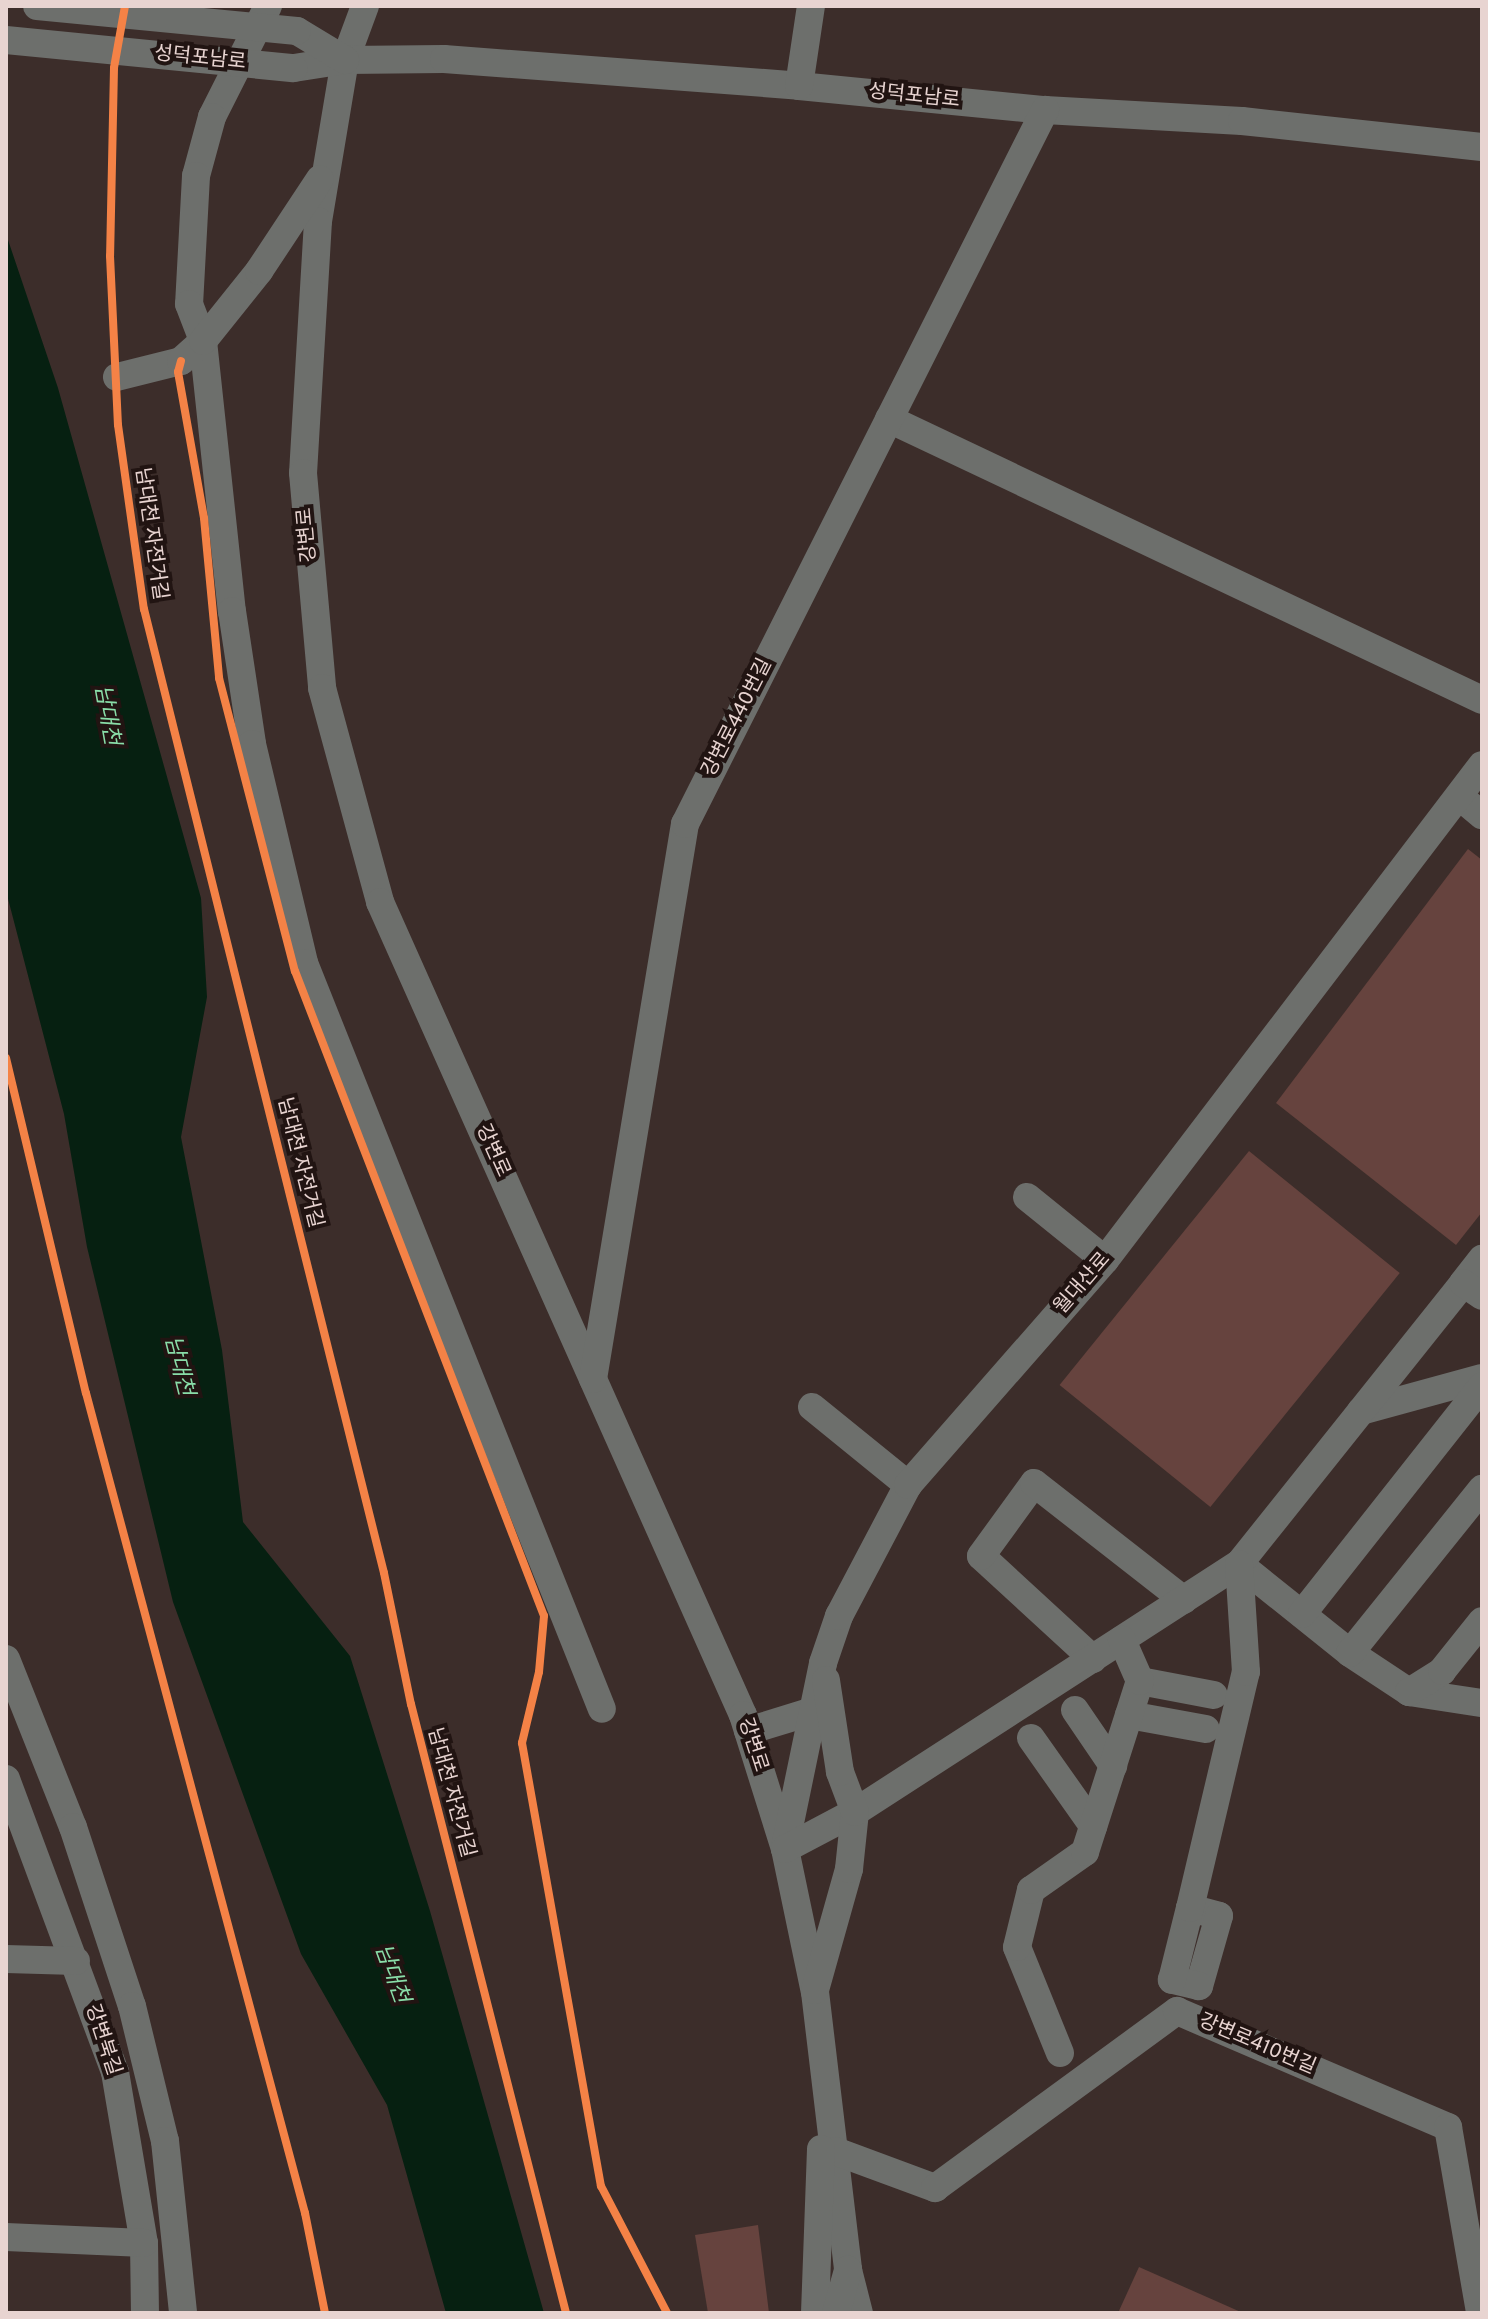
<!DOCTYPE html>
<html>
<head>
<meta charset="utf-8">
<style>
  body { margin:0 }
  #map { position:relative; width:1488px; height:2319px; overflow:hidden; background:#3c2d2a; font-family:Overpass,"Noto Sans KR",sans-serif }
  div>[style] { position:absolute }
  .green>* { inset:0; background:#66433e; transform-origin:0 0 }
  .water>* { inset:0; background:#062011 }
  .minor>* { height:28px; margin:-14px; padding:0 14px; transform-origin:14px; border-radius:14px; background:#6d6f6c }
  .minor-bridge>* { height:28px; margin:-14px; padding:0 14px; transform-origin:14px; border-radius:14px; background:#6d6f6c }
  .cycleway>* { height:8px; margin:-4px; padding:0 4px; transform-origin:4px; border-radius:4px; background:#f48246 }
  span { translate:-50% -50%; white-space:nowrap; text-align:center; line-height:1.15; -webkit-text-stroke:8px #211412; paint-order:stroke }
  .street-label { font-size:20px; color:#e8d4d1 }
  .water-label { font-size:22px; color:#89dda8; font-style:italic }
  .frame { position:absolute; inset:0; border:8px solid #e8d4d1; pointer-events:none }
</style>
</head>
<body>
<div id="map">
  <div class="green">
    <i style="clip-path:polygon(1468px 849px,1482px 860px,1482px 1212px,1456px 1245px,1276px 1103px)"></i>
    <i style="left:1249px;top:1151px;width:194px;height:301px;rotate:39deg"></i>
    <i style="clip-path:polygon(758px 2225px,769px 2313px,708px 2313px,695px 2235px)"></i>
    <i style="clip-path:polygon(1139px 2267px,1243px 2313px,1118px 2313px)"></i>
  </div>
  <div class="water">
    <i style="clip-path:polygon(6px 234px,58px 388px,201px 898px,207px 997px,181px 1137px,222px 1350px,243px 1522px,350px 1656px,430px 1911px,544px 2313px,446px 2313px,387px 2105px,301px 1954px,173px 1602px,87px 1247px,64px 1114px,6px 891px)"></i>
  </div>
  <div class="minor">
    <i style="left:268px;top:6px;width:124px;rotate:116.8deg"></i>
    <i style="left:212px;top:117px;width:61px;rotate:105.2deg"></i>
    <i style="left:196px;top:176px;width:128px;rotate:93.1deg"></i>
    <i style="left:189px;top:304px;width:40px;rotate:69deg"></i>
    <i style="left:203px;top:341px;width:272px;rotate:83.9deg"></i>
    <i style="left:232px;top:611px;width:134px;rotate:81.4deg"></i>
    <i style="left:252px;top:744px;width:225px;rotate:76.6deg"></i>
    <i style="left:304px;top:963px;width:803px;rotate:68.23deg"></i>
    <i style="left:365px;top:6px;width:58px;rotate:110.3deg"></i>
    <i style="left:345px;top:60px;width:163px;rotate:99.5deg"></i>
    <i style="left:318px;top:221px;width:252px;rotate:93.4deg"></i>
    <i style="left:303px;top:473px;width:216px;rotate:84.9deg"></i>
    <i style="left:322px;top:688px;width:222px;rotate:74.8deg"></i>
    <i style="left:380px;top:902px;width:890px;rotate:65.94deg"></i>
    <i style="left:743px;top:1715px;width:140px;rotate:72.6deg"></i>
    <i style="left:785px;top:1849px;width:146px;rotate:78.2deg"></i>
    <i style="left:815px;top:1992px;width:280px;rotate:83.2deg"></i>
    <i style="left:848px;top:2270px;width:44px;rotate:75.7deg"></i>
    <i style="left:345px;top:60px;width:99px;rotate:-0.6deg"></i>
    <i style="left:444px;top:59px;width:356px;rotate:4.3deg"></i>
    <i style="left:799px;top:86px;width:247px;rotate:5.6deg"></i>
    <i style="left:1045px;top:110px;width:197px;rotate:3.2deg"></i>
    <i style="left:1242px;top:121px;width:241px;rotate:6.2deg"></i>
    <i style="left:294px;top:68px;width:52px;rotate:-8.9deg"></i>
    <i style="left:345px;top:60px;width:56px;rotate:-148.9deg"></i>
    <i style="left:799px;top:86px;width:81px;rotate:-81.5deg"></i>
    <i style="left:117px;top:377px;width:66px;rotate:-14deg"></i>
    <i style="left:181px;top:361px;width:30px;rotate:-42deg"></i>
    <i style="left:203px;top:341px;width:90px;rotate:-51.3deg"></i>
    <i style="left:259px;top:271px;width:110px;rotate:-56.5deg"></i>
    <i style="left:889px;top:419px;width:656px;rotate:25.35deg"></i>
    <i style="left:1459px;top:796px;width:30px;rotate:40deg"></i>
    <i style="left:1027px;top:1197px;width:100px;rotate:38.9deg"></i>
    <i style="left:1463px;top:1283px;width:31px;rotate:-52deg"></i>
    <i style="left:593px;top:1379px;width:563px;rotate:-80.59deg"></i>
    <i style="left:685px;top:824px;width:800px;rotate:-63.24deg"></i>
    <i style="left:812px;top:1407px;width:124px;rotate:39.1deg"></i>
    <i style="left:1361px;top:1411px;width:125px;rotate:-15.3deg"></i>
    <i style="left:1239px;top:1564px;width:142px;rotate:38.7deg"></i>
    <i style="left:1350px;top:1653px;width:71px;rotate:33.5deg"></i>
    <i style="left:1409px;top:1692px;width:74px;rotate:8.6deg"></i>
    <i style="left:1302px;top:1614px;width:290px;rotate:-51.7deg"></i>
    <i style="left:1350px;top:1653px;width:211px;rotate:-51.2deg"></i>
    <i style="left:6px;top:1659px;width:181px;rotate:68.3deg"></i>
    <i style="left:73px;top:1827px;width:188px;rotate:71.8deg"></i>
    <i style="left:132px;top:2006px;width:139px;rotate:76.3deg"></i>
    <i style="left:165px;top:2141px;width:173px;rotate:84deg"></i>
    <i style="left:1093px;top:1659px;width:152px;rotate:-137.4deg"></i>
    <i style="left:981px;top:1556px;width:90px;rotate:-54deg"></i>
    <i style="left:1034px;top:1483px;width:190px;rotate:38deg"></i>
    <i style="left:1140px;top:1681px;width:75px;rotate:10.7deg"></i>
    <i style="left:1409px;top:1692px;width:39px;rotate:-32deg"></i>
    <i style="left:1442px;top:1671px;width:64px;rotate:-51.3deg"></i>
    <i style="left:1075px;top:1710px;width:68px;rotate:55.8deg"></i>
    <i style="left:1129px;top:1715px;width:78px;rotate:10.3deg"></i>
    <i style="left:748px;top:1731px;width:68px;rotate:-17.1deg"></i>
    <i style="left:1031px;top:1738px;width:108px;rotate:54.8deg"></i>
    <i style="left:6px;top:1779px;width:313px;rotate:69.6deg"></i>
    <i style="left:115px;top:2072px;width:173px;rotate:80.4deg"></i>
    <i style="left:144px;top:2243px;width:70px;rotate:89.2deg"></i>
    <i style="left:785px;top:1847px;width:188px;rotate:-78.3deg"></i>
    <i style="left:823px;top:1663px;width:50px;rotate:-71.2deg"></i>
    <i style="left:839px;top:1616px;width:148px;rotate:-62.2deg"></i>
    <i style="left:908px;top:1485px;width:299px;rotate:-48.8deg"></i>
    <i style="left:1105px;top:1260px;width:622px;rotate:-52.71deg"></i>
    <i style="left:785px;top:1849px;width:79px;rotate:-27.9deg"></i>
    <i style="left:855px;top:1812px;width:457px;rotate:-32.9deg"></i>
    <i style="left:1239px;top:1564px;width:359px;rotate:-51.4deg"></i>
    <i style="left:1463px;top:1283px;width:23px;rotate:34deg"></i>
    <i style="left:1190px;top:1908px;width:30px;rotate:15deg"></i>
    <i style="left:1219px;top:1916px;width:73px;rotate:105.9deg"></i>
    <i style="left:1199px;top:1986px;width:28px;rotate:-167deg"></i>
    <i style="left:1172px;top:1980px;width:74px;rotate:-76deg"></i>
    <i style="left:1190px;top:1908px;width:243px;rotate:-76.7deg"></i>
    <i style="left:1246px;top:1672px;width:108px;rotate:-93.7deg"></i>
    <i style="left:6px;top:1959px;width:70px;rotate:1.6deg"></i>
    <i style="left:815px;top:1990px;width:126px;rotate:-74.3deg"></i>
    <i style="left:849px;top:1869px;width:57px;rotate:-84deg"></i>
    <i style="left:855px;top:1812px;width:43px;rotate:-110.6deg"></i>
    <i style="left:840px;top:1772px;width:93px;rotate:-98.7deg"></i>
    <i style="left:1060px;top:2053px;width:114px;rotate:-112.1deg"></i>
    <i style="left:1017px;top:1947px;width:59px;rotate:-76.2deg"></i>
    <i style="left:1031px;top:1890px;width:66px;rotate:-35.1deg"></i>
    <i style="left:1085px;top:1852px;width:180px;rotate:-72.2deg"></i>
    <i style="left:1140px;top:1681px;width:45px;rotate:-113.7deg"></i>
    <i style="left:835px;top:2151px;width:107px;rotate:20.3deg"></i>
    <i style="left:935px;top:2188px;width:300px;rotate:-36.2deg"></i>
    <i style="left:1177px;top:2011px;width:295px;rotate:23.2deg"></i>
    <i style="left:1448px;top:2127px;width:189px;rotate:80.2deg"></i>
    <i style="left:6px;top:2237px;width:138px;rotate:2.5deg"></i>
    <i style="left:815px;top:2313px;width:164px;rotate:-87.9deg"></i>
    <i style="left:836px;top:2313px;width:45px;rotate:-74.4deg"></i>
  </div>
  <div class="minor-bridge">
    <i style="left:37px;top:6px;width:261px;rotate:5.5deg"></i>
    <i style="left:6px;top:40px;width:289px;rotate:5.6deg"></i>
  </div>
  <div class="cycleway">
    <i style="left:125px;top:6px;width:63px;rotate:100.1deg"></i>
    <i style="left:114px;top:68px;width:188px;rotate:91.2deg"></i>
    <i style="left:110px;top:256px;width:169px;rotate:87.3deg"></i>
    <i style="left:118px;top:425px;width:186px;rotate:82deg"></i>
    <i style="left:144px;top:609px;width:993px;rotate:76.02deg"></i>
    <i style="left:384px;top:1573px;width:134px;rotate:78.4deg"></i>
    <i style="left:411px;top:1704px;width:628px;rotate:75.72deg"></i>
    <i style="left:181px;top:361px;width:11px;rotate:105deg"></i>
    <i style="left:178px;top:372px;width:148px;rotate:79.9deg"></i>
    <i style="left:204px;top:518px;width:161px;rotate:84.6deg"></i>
    <i style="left:219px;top:678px;width:303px;rotate:75.5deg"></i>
    <i style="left:295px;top:971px;width:691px;rotate:68.89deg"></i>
    <i style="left:544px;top:1616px;width:56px;rotate:95.1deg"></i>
    <i style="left:539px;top:1672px;width:73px;rotate:103.5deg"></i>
    <i style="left:522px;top:1743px;width:450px;rotate:79.9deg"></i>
    <i style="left:601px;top:2186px;width:143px;rotate:62.5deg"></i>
    <i style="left:6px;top:1058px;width:344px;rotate:76.6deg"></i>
    <i style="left:86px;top:1393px;width:849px;rotate:75.05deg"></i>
    <i style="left:305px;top:2213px;width:102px;rotate:78.7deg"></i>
  </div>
  <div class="street-label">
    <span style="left:200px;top:59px;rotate:6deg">성덕포남로</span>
    <span style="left:914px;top:97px;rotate:6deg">성덕포남로</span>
    <span style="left:150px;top:534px;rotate:82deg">남대천 자전거길</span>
    <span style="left:308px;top:535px;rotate:-95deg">강변로</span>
    <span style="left:738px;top:718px;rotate:-63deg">강변로440번길</span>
    <span style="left:492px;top:1151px;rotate:66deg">강변로</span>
    <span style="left:299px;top:1163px;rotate:76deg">남대천 자전거길</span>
    <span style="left:1083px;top:1284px;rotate:-49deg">월대산로</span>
    <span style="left:752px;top:1745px;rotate:72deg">강변로</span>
    <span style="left:450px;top:1793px;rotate:75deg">남대천 자전거길</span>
    <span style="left:102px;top:2040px;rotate:72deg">강변북길</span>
    <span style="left:1257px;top:2045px;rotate:23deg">강변로410번길</span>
  </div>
  <div class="water-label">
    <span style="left:106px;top:715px;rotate:80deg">남대천</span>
    <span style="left:178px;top:1366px;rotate:76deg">남대천</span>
    <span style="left:391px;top:1974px;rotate:70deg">남대천</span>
  </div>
  <div class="frame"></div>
</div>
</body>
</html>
